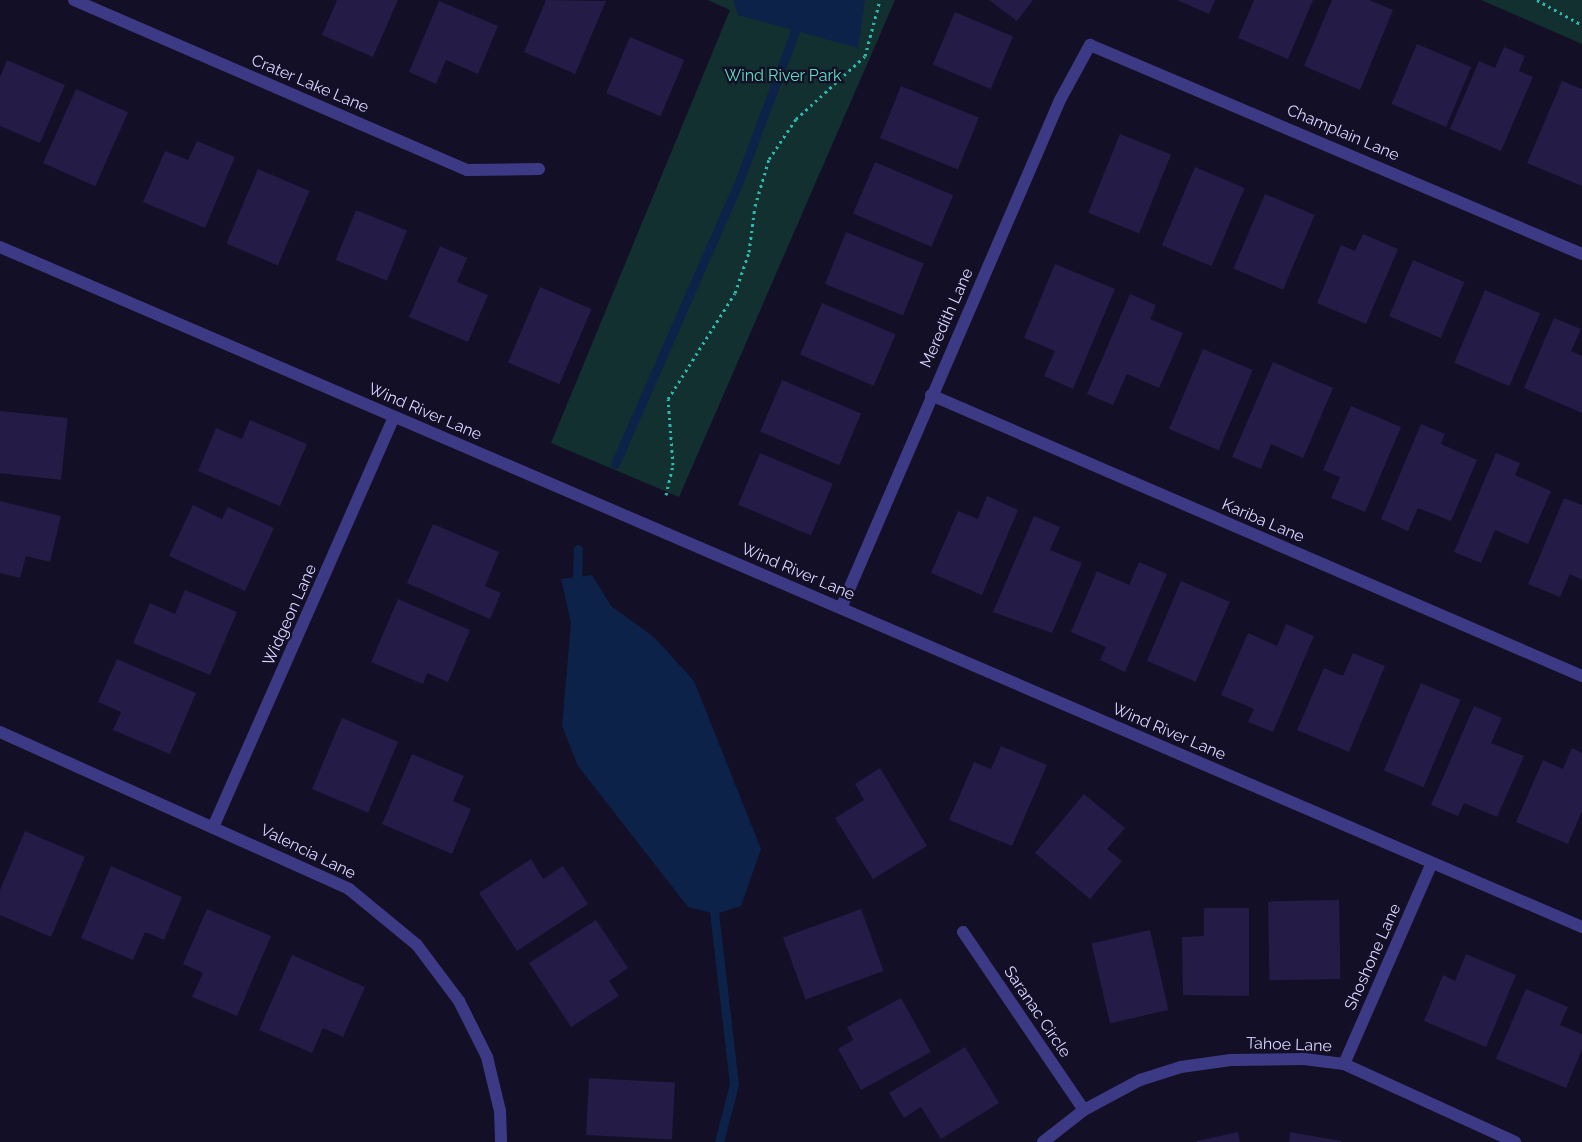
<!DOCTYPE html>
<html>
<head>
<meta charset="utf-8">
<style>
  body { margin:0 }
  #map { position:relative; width:1582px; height:1142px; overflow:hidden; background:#130f26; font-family:Raleway,sans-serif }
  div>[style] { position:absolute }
  .green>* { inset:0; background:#12302f }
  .water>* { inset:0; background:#0c2248 }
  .stream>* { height:9px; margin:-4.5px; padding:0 4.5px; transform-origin:4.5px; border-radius:4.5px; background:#0c2248 }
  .building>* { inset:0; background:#241b47; transform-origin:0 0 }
  .path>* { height:3px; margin-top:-1.5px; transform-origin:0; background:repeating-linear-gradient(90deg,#2fb8b0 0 2.5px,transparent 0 6.5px) }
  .minor>* { height:12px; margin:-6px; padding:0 6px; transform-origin:6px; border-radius:6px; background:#3d3a85 }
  span { translate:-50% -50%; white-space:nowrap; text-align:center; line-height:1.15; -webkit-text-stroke:4.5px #130f26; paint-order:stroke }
  .park-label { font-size:16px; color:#5fe0c0 }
  .street-label { font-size:16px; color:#d9d4ff }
</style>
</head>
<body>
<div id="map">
  <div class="green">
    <i style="clip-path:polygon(708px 0,895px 0,679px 497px,551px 443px,730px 10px)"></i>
    <i style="clip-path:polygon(1481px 0,1582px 0,1582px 44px)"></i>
  </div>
  <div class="water">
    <i style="clip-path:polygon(733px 0,865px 0,858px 48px,738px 15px)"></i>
    <i style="clip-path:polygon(592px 575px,611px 606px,654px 637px,694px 681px,761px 849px,741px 906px,716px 914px,688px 907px,578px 766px,562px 726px,571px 623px,561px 579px)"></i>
  </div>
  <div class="stream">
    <i style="left:615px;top:464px;width:311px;rotate:-66.3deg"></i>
    <i style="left:740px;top:179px;width:158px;rotate:-69.6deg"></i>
    <i style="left:795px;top:31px;width:31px;rotate:-97deg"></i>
    <i style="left:578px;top:549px;width:28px;rotate:92deg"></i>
    <i style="left:577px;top:577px;width:12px;rotate:59deg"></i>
    <i style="left:713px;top:903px;width:182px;rotate:83.4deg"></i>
    <i style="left:734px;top:1084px;width:60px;rotate:104.5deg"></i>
  </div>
  <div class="building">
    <i style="clip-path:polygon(337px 0,398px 0,373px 57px,322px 35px)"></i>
    <i style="clip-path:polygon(546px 0,606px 1px,575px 74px,524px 52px)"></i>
    <i style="clip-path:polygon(989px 0,1033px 0,1017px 21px)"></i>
    <i style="clip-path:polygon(1177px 0,1215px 0,1209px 14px)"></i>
    <i style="clip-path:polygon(1254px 0,1313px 0,1288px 59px,1238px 38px)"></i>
    <i style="clip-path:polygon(1332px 0,1369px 0,1393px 10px,1360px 90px,1304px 66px)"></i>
    <i style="clip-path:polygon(439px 1px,498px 26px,478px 74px,446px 60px,436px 84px,409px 72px)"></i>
    <i style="left:955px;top:12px;width:63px;height:57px;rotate:23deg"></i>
    <i style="left:630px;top:37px;width:59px;height:61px;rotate:23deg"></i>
    <i style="left:1417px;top:44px;width:59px;height:65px;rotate:23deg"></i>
    <i style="clip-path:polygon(1504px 47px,1525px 56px,1519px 71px,1533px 77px,1501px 151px,1450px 129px,1479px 61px,1495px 68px)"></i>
    <i style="clip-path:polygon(7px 60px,65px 85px,40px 143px,0 126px,0 77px)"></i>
    <i style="clip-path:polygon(1562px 81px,1582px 89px,1582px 186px,1527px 163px)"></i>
    <i style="left:901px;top:86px;width:84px;height:56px;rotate:22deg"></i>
    <i style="left:76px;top:89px;width:57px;height:81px;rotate:24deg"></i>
    <i style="left:1120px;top:134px;width:55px;height:85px;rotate:22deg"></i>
    <i style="clip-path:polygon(197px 141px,235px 157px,205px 228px,143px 202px,165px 151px,188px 160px)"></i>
    <i style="left:875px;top:162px;width:85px;height:56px;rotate:23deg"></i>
    <i style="left:1195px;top:167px;width:54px;height:85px;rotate:23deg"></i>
    <i style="left:258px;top:169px;width:56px;height:81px;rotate:23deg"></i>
    <i style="left:1265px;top:194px;width:54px;height:81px;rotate:23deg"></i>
    <i style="left:356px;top:210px;width:55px;height:54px;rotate:22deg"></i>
    <i style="left:846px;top:232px;width:84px;height:56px;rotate:22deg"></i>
    <i style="clip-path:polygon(1363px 234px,1398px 249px,1366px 324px,1317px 303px,1341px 245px,1355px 251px)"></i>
    <i style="clip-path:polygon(440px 246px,467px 258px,457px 282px,488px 295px,468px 342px,409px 317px)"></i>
    <i style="left:1413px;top:260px;width:56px;height:61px;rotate:23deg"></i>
    <i style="clip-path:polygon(1055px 264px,1115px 289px,1073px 389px,1044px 376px,1055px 351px,1024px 338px)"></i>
    <i style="left:540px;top:287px;width:56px;height:82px;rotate:23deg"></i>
    <i style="left:1485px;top:290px;width:60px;height:79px;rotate:23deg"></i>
    <i style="clip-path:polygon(1130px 294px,1156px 305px,1150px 319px,1183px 333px,1159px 388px,1127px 374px,1113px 405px,1087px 394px)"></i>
    <i style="left:822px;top:303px;width:80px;height:56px;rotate:23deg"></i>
    <i style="clip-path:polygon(1554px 318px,1581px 329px,1571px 351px,1582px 356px,1582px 413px,1524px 388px)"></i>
    <i style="left:1203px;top:349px;width:54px;height:87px;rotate:23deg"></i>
    <i style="clip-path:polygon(1273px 362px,1333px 388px,1303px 458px,1271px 444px,1261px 469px,1232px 457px)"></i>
    <i style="left:782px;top:380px;width:86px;height:56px;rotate:23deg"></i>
    <i style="clip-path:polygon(1351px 406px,1401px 427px,1365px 512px,1331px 498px,1340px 477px,1323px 470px)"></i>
    <i style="left:0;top:411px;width:68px;height:62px;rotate:6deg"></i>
    <i style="clip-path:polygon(250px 420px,307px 444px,280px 506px,198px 471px,216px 428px,242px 439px)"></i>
    <i style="clip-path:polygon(1421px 424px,1445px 434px,1441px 444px,1477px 460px,1451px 521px,1418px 508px,1408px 531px,1381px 519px)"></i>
    <i style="left:760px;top:453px;width:79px;height:56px;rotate:23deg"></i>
    <i style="clip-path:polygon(1496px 453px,1520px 463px,1515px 475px,1551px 491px,1528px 544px,1495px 530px,1481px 563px,1454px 552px)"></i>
    <i style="clip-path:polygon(987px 496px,1018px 510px,982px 595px,931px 573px,958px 511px,978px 519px)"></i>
    <i style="clip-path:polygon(1564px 498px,1582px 505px,1582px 580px,1570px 574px,1560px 597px,1528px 584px)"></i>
    <i style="clip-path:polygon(0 501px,61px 516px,50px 562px,26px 556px,20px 578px,0 573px)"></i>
    <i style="clip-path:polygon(193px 505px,222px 519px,228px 507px,274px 528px,245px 591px,169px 556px)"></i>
    <i style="clip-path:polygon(1034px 516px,1060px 527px,1050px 550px,1082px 563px,1052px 633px,993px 612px)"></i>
    <i style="clip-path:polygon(433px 524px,499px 552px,485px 586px,501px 593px,490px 619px,407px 583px)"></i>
    <i style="clip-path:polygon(1139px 562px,1167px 574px,1125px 672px,1100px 660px,1106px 647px,1071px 632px,1097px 571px,1129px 585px)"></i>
    <i style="left:1181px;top:581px;width:53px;height:87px;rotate:23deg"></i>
    <i style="clip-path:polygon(185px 590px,237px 612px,210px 675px,133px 643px,150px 603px,175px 614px)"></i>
    <i style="clip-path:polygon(398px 599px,470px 630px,448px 682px,427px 673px,423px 684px,371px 662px)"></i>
    <i style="clip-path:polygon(1286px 624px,1314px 636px,1273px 732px,1248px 722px,1254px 709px,1221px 695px,1248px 633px,1277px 646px)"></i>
    <i style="clip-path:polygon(1353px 653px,1385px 666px,1349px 752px,1297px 730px,1324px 668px,1343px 676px)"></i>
    <i style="clip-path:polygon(117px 659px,196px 693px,170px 754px,113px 730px,121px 712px,98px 702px)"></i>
    <i style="left:1421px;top:683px;width:43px;height:95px;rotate:23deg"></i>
    <i style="clip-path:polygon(1474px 706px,1502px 718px,1491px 743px,1524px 756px,1497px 817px,1464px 803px,1458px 816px,1431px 805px)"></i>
    <i style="left:342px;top:718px;width:61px;height:77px;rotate:23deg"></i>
    <i style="clip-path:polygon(1001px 746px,1047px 765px,1012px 846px,949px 820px,974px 762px,991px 769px)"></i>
    <i style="clip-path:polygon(1572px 748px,1582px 753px,1582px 811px,1568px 844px,1516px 822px,1543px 760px,1563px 769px)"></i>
    <i style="clip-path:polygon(412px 754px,464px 776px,453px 801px,471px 809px,452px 854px,382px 824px)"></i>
    <i style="clip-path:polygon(880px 768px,927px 846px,873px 879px,835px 818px,864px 800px,855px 784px)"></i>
    <i style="clip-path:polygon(1084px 794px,1125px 828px,1107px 849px,1122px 861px,1090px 899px,1035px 853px)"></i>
    <i style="clip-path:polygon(25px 831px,85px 857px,51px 937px,0 915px,0 890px)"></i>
    <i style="clip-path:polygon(531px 859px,543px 879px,563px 866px,588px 904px,517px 951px,479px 893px)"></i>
    <i style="clip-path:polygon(111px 866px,182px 897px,164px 940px,145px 932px,133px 960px,81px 938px)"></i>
    <i style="left:1339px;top:900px;width:79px;height:71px;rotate:89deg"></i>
    <i style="clip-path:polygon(1204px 908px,1249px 908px,1249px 996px,1183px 995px,1182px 937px,1204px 936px)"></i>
    <i style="clip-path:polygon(207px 909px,271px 936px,237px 1016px,192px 997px,203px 973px,183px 964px)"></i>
    <i style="left:861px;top:909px;width:66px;height:83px;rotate:70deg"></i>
    <i style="clip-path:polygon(596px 920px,628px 968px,609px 981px,619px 996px,571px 1027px,529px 963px)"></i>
    <i style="left:1150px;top:930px;width:82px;height:60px;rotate:77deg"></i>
    <i style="clip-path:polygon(1466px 954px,1516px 975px,1486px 1047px,1424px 1021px,1443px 975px,1455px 981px)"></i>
    <i style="clip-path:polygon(292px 955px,365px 987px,343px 1037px,323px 1028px,312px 1053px,259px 1030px)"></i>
    <i style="clip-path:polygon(1526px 989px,1568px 1007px,1560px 1025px,1582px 1034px,1582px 1049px,1566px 1088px,1496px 1059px)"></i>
    <i style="clip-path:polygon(901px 998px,931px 1052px,861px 1090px,838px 1049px,853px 1040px,847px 1027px)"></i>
    <i style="clip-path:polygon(965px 1047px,999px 1103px,941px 1139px,921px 1107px,904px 1118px,889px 1093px)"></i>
    <i style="left:589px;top:1078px;width:86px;height:57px;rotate:3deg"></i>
    <i style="clip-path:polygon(1238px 1132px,1240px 1142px,1197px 1142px,1197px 1141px)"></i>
    <i style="clip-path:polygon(1290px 1132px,1341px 1141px,1341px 1142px,1289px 1142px)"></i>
  </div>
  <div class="path">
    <i style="left:1537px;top:0;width:51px;rotate:29.1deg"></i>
    <i style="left:666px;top:495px;width:31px;rotate:-77deg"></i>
    <i style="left:673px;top:465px;width:66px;rotate:-94.3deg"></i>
    <i style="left:668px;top:399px;width:125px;rotate:-57.7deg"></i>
    <i style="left:735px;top:293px;width:43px;rotate:-71.1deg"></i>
    <i style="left:749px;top:252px;width:46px;rotate:-82.6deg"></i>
    <i style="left:755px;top:206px;width:49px;rotate:-73.4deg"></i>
    <i style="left:769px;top:159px;width:48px;rotate:-56deg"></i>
    <i style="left:796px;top:119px;width:93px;rotate:-42.4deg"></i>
    <i style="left:865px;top:56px;width:58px;rotate:-75deg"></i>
  </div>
  <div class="minor">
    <i style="left:74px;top:0;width:428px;rotate:23.4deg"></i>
    <i style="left:467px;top:170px;width:72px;rotate:-0.8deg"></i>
    <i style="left:0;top:247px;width:1722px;rotate:23.26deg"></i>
    <i style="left:931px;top:395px;width:709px;rotate:23.35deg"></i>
    <i style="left:841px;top:608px;width:553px;rotate:-66.68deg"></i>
    <i style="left:1060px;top:100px;width:63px;rotate:-61.4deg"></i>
    <i style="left:1090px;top:45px;width:535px;rotate:23.02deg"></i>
    <i style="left:0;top:732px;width:383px;rotate:24.2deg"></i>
    <i style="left:349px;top:889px;width:88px;rotate:39.5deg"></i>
    <i style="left:417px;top:945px;width:70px;rotate:53.1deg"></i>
    <i style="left:459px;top:1001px;width:63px;rotate:63.4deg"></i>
    <i style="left:487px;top:1057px;width:56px;rotate:76.5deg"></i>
    <i style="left:500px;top:1111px;width:31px;rotate:88deg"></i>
    <i style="left:214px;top:825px;width:446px;rotate:-66.2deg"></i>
    <i style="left:963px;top:932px;width:215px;rotate:55.8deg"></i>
    <i style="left:1344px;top:1064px;width:219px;rotate:-66.4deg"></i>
    <i style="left:1043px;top:1142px;width:52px;rotate:-38deg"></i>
    <i style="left:1084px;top:1110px;width:64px;rotate:-28.2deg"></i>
    <i style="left:1140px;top:1080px;width:43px;rotate:-17.6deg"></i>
    <i style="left:1181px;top:1067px;width:50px;rotate:-8deg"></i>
    <i style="left:1231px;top:1060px;width:73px;rotate:-0.8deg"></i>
    <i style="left:1304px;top:1059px;width:40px;rotate:7.1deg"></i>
    <i style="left:1344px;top:1064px;width:188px;rotate:24.5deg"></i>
  </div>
  <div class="park-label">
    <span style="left:783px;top:76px">Wind River Park</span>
  </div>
  <div class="street-label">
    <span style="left:310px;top:84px;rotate:23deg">Crater Lake Lane</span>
    <span style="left:1343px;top:133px;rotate:23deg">Champlain Lane</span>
    <span style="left:947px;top:318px;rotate:-66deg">Meredith Lane</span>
    <span style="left:425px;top:412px;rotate:23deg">Wind River Lane</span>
    <span style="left:1263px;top:521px;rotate:23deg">Kariba Lane</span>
    <span style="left:798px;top:572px;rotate:23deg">Wind River Lane</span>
    <span style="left:290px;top:615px;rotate:-66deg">Widgeon Lane</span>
    <span style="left:1169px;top:732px;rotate:23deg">Wind River Lane</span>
    <span style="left:308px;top:852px;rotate:26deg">Valencia Lane</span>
    <span style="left:1373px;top:957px;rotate:-66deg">Shoshone Lane</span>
    <span style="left:1037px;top:1012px;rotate:56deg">Saranac Circle</span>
    <span style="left:1289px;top:1045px;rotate:2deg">Tahoe Lane</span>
  </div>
</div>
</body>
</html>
